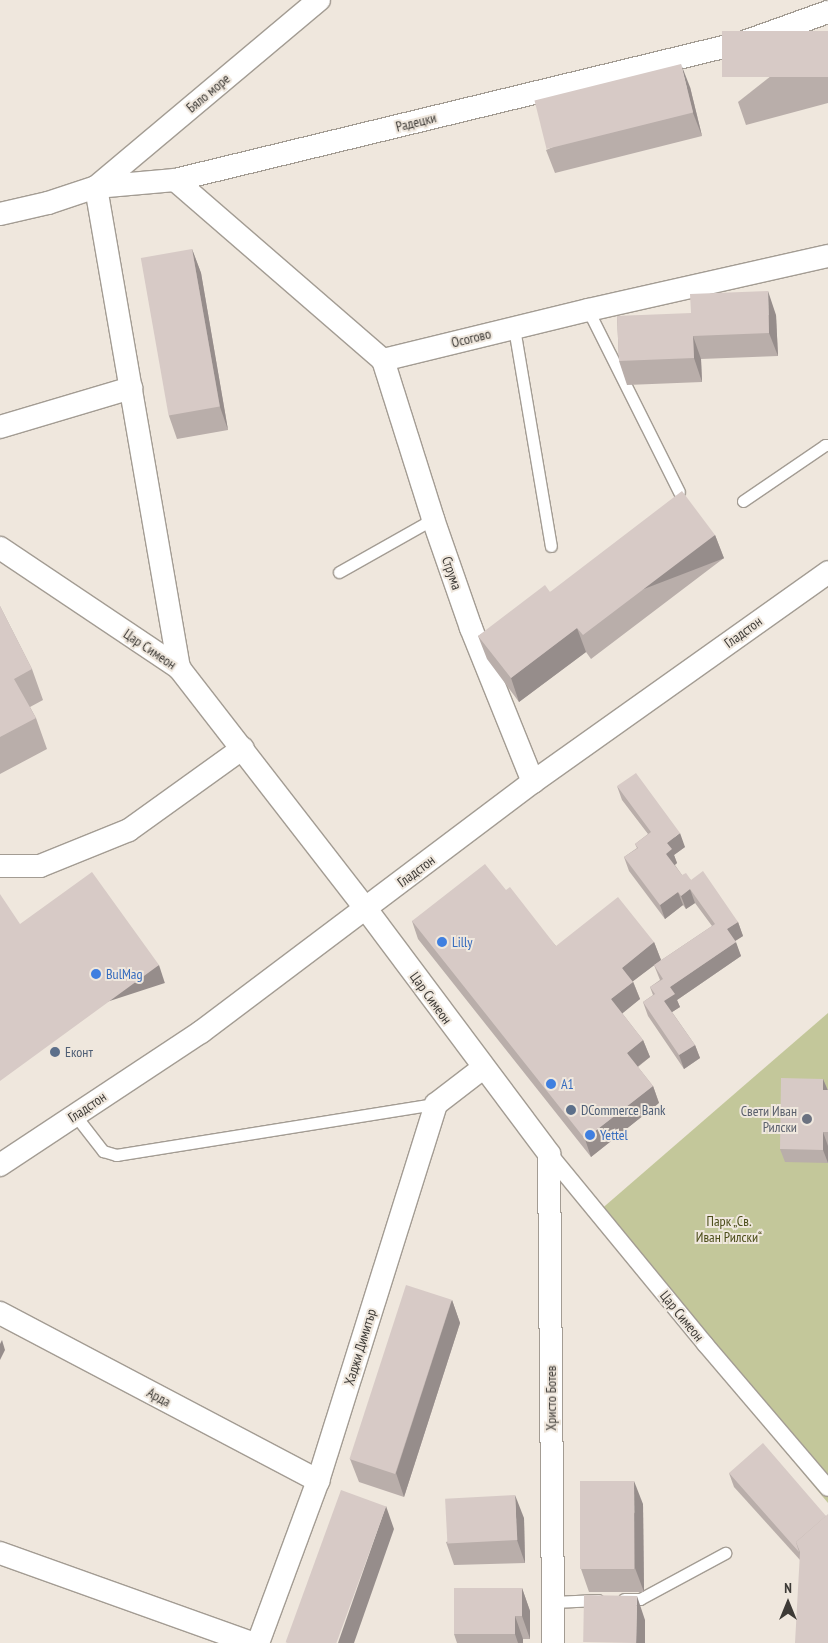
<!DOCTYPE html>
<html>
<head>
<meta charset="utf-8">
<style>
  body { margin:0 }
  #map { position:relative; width:828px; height:1643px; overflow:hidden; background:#efe7dd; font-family:"PT Sans Narrow",sans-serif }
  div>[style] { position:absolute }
  .green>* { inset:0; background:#c3c79a }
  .roads { filter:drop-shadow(1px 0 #a39c93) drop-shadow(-1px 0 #a39c93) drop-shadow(0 1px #a39c93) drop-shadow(0 -1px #a39c93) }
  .service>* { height:11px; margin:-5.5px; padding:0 5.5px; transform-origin:5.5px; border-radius:5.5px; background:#fff }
  .pedestrian>* { height:16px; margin:-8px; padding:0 8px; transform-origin:8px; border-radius:8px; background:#fff }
  .minor>* { height:22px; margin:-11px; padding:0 11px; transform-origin:11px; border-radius:11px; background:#fff }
  .wall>* { inset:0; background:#b9aeaa }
  .shaded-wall>* { inset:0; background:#968d8b; transform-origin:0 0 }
  .building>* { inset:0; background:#d7cac6; transform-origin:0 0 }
  .dots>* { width:14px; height:14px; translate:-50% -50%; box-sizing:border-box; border:2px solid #efe7dd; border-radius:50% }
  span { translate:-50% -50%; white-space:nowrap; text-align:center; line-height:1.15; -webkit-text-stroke:4px #efe7dd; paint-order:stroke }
  .street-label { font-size:14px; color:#3d3a36 }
  .shop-label { font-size:14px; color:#366cbe }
  .left { translate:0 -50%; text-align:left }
  .service-label { font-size:14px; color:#4e5e75 }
  .worship-label { font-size:14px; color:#5b616d }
  .right { translate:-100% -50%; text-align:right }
  .park-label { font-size:14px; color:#4b4d19 }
  .north { position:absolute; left:763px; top:1578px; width:50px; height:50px; -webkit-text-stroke:4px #efe7dd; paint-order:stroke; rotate:0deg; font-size:14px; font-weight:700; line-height:20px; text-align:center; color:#3d3a36 }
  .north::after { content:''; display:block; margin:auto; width:18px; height:22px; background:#3d3a36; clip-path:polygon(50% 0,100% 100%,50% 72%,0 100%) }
</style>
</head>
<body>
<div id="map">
  <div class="green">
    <i style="clip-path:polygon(828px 1013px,828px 1503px,591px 1218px)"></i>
  </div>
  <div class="roads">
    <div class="service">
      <i style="left:588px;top:310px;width:203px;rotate:63.4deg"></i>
      <i style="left:514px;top:328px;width:221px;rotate:80.4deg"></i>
      <i style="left:743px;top:501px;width:99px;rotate:-34.3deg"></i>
      <i style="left:825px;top:445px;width:3px"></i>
      <i style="left:339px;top:572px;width:108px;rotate:-29.4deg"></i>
      <i style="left:75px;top:1115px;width:46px;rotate:52.1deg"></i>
      <i style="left:103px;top:1151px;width:14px;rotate:17deg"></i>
      <i style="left:116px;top:1155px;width:324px;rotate:-9.1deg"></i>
      <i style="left:624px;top:1599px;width:16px"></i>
      <i style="left:640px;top:1599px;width:97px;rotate:-28.4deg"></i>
      <i style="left:553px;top:1602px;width:45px;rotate:-2.5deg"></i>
    </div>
    <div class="pedestrian">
      <i style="left:549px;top:1154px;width:246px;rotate:50.6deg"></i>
      <i style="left:705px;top:1344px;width:189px;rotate:49.5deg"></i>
    </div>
    <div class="minor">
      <i style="left:175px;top:180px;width:275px;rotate:40.9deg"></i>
      <i style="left:383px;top:360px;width:211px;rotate:-13.7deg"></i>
      <i style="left:588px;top:310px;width:246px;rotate:-12.7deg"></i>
      <i style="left:0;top:214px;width:49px;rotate:-12.9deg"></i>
      <i style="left:48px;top:203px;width:51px;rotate:-18.4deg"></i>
      <i style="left:96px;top:187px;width:79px;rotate:-5.1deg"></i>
      <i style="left:175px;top:180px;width:585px;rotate:-13.63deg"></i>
      <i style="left:744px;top:42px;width:89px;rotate:-19.7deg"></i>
      <i style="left:383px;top:360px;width:167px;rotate:72.5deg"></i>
      <i style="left:433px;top:519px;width:115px;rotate:70.8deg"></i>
      <i style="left:471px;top:628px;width:166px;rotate:68.1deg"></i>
      <i style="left:0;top:427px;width:137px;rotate:-16.6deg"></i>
      <i style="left:0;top:548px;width:216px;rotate:33.8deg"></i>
      <i style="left:179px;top:668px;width:305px;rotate:52.2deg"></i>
      <i style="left:366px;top:909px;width:306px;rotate:53.2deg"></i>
      <i style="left:549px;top:1154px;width:489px;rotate:89.5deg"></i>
      <i style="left:179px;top:668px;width:488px;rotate:-99.8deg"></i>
      <i style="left:96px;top:187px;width:291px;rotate:-40deg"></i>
      <i style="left:0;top:866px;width:40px"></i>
      <i style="left:40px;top:866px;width:96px;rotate:-22deg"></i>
      <i style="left:129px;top:830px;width:140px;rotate:-35.7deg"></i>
      <i style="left:0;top:1165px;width:241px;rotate:-33.5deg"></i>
      <i style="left:201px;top:1032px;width:416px;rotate:-37deg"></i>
      <i style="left:533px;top:782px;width:362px;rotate:-35.4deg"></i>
      <i style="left:0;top:1313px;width:360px;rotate:27.8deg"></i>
      <i style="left:0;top:1553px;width:267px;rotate:19.7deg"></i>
      <i style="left:258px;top:1643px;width:173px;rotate:-69.7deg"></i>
      <i style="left:318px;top:1481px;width:395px;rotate:-72.6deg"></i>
      <i style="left:436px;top:1104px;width:59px;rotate:-37.5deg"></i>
    </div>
  </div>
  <div class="wall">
    <i style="clip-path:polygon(828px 31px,828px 103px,746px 125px,738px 102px)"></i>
    <i style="clip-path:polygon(690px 87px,702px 136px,555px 173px,546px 150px)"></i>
    <i style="clip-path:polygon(192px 249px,201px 273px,228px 430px,177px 439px,169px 416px)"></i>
    <i style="clip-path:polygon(776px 315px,778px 356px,701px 359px,702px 382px,627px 385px,619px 361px,617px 316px)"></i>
    <i style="clip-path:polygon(715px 535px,724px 558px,591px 659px,586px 652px,519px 702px,487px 659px,478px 636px,550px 592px)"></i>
    <i style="clip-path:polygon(0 606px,32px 669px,43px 700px,30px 707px,36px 718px,47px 749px,0 774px)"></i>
    <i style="clip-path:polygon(617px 786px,685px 847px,674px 855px,677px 863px,675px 865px,682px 875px,691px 880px,738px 922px,743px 936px,735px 941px,741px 956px,677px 1000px,680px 1007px,672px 1012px,695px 1045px,700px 1058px,684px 1069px,648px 1016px,643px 1002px,653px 995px,650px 987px,660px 980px,654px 965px,712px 926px,695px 903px,686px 909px,683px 905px,665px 919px,629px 871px,624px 857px,637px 848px,635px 844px,648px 834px,622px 800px)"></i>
    <i style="clip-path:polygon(506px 890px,556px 946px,654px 942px,661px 960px,633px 981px,640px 999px,622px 1013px,643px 1040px,650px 1057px,638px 1067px,653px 1086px,659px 1103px,591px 1157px,418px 939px,412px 921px)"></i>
    <i style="clip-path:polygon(823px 1079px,828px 1090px,828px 1163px,785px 1162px,780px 1149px)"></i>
    <i style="clip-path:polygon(452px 1300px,460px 1323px,404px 1497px,359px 1482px,350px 1459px)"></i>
    <i style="clip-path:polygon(729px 1473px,826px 1516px,800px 1560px,734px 1487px)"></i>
    <i style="clip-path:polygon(643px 1504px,644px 1592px,589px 1592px,581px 1569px)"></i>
    <i style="clip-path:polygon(524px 1518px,525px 1563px,454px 1565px,446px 1542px)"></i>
    <i style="clip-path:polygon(522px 1588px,530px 1611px,530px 1639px,523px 1639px,523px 1643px,457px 1643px,454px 1634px)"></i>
  </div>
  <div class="shaded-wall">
    <i style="clip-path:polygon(681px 64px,690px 87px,702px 136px,693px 113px)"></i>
    <i style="clip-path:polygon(192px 249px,201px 273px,228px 430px,220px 407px)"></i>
    <i style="clip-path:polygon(768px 291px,776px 315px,778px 356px,769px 333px)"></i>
    <i style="clip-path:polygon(693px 336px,701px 359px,702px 382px,694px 358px)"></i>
    <i style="left:715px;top:535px;width:25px;height:166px;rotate:69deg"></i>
    <i style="clip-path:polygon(577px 628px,586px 652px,519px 702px,511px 678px)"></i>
    <i style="clip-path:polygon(680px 833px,685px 847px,674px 855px,677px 863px,671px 868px,666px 854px,667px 843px)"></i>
    <i style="clip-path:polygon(690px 889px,695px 903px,686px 909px,681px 896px)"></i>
    <i style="clip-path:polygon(678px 892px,683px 905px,665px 919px,660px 905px)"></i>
    <i style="clip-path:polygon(738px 922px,743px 936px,732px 943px,727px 929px)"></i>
    <i style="clip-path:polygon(654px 942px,661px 960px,628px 985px,622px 968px)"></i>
    <i style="clip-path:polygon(736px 942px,741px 956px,677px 1000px,680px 1007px,669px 1014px,664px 1001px,670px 987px)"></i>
    <i style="left:159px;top:965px;width:19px;height:197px;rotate:72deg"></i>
    <i style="clip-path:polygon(633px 982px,640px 999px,618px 1017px,611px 999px)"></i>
    <i style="clip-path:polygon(643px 1040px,650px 1057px,633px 1070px,627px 1053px)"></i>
    <i style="clip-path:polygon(695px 1045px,700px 1058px,684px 1069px,679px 1055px)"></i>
    <i style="clip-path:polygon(823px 1079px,828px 1091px,823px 1090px)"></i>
    <i style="clip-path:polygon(653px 1086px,659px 1103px,591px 1157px,585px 1139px)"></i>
    <i style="clip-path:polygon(823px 1132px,828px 1146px,828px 1163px,823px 1150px)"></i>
    <i style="clip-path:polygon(452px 1300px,460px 1323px,404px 1497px,396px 1473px)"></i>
    <i style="clip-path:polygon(2px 1340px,5px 1350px,0 1360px,0 1344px)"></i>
    <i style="clip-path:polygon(634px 1481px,643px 1504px,644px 1592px,635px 1568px)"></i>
    <i style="clip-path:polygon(515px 1495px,524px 1518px,525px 1563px,517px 1540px)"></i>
    <i style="clip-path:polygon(386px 1506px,394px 1529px,354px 1643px,338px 1643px)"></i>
    <i style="clip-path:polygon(522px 1588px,530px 1611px,530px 1639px,522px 1616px)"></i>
    <i style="clip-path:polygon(637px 1596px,645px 1620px,645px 1643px,636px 1643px)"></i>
    <i style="clip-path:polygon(515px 1616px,523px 1639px,523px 1643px,518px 1643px,515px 1634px)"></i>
  </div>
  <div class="building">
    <i style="left:828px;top:31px;width:46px;height:106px;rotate:90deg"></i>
    <i style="left:681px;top:64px;width:50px;height:151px;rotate:76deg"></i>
    <i style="left:192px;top:249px;width:160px;height:52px;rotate:80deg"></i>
    <i style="clip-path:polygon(768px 291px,769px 333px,693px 336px,694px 358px,619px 361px,617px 316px,691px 313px,690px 294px)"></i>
    <i style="clip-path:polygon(682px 491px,715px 535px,583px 635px,577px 628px,511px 678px,478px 636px,545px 585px,550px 592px)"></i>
    <i style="clip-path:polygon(0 606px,32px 669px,14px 679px,36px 718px,0 737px)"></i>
    <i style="clip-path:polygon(636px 773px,680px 833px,667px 843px,672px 849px,666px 854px,682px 875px,686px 873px,691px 880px,703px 871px,738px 922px,727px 929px,736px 942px,670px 987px,675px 994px,664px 1001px,695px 1045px,679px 1055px,643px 1002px,655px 994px,650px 987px,663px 979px,654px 965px,715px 924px,690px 889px,681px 896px,678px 892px,660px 905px,624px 857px,638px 848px,635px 844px,651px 832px,617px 786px)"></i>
    <i style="clip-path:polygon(485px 864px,506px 890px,510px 887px,556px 946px,618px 897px,654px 942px,622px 968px,633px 982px,611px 999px,643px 1040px,627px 1053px,653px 1086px,585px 1139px,412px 921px)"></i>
    <i style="clip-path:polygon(92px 872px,159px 965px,0 1081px,0 894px,20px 924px)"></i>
    <i style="clip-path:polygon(781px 1078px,823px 1079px,823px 1090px,828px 1090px,828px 1132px,823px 1132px,823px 1150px,780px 1149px)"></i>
    <i style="left:406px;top:1285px;width:48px;height:183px;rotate:18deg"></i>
    <i style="clip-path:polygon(763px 1443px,826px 1516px,796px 1542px,799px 1552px,729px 1473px)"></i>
    <i style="left:580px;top:1481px;width:54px;height:88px"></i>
    <i style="left:341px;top:1490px;width:48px;height:162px;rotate:20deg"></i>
    <i style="left:515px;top:1495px;width:45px;height:70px;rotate:87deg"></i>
    <i style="clip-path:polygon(828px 1514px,828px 1643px,795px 1643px,800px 1552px,796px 1542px)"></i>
    <i style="clip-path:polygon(454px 1588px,522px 1588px,522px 1616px,515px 1616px,515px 1634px,454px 1634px)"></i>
    <i style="left:637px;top:1596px;width:47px;height:53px;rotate:91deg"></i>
  </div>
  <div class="dots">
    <i style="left:442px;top:942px;background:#3f7fe0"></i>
    <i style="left:96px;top:974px;background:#3f7fe0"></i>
    <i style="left:55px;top:1052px;background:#5c6f8a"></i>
    <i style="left:551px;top:1084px;background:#3f7fe0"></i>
    <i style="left:571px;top:1110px;background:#5c6f8a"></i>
    <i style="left:807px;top:1119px;background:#6b7280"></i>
    <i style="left:590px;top:1135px;background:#3f7fe0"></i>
  </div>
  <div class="street-label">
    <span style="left:208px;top:93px;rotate:-40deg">Бяло море</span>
    <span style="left:416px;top:122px;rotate:-14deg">Радецки</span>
    <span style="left:471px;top:338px;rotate:-14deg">Осогово</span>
    <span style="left:452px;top:573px;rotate:71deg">Струма</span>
    <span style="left:743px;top:632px;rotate:-36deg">Гладстон</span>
    <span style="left:150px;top:649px;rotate:34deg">Цар Симеон</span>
    <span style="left:416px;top:871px;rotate:-37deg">Гладстон</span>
    <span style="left:431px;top:998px;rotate:54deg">Цар Симеон</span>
    <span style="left:87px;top:1107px;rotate:-34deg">Гладстон</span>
    <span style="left:682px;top:1316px;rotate:51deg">Цар Симеон</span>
    <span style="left:360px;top:1347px;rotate:-73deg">Хаджи Димитър</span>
    <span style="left:159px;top:1397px;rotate:28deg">Арда</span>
    <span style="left:551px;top:1398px;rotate:-90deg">Христо Ботев</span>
  </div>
  <div class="shop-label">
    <span class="left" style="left:452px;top:942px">Lilly</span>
    <span class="left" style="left:106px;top:974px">BulMag</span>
    <span class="left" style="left:561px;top:1084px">A1</span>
    <span class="left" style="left:600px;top:1135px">Yettel</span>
  </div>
  <div class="service-label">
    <span class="left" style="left:65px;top:1052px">Еконт</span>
    <span class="left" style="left:581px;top:1110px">DCommerce Bank</span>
  </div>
  <div class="worship-label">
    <span class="right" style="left:797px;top:1119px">Свети Иван<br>Рилски</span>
  </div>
  <div class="park-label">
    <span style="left:729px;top:1229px">Парк „Св.<br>Иван Рилски“</span>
  </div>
  <div class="north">N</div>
</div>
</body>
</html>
